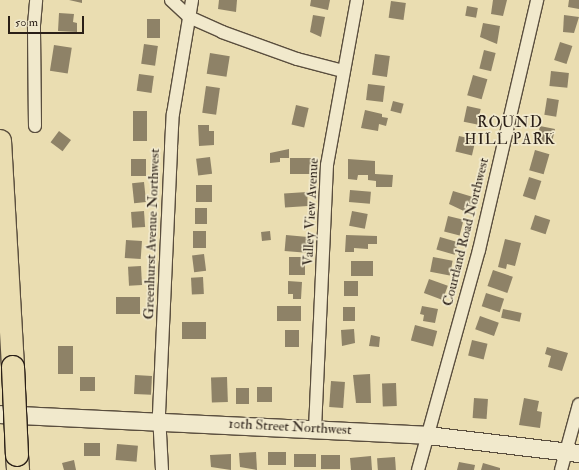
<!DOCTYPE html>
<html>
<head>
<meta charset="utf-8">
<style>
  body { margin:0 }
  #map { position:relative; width:579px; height:470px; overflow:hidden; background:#eaddb1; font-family:"IM FELL Double Pica",serif }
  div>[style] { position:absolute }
  .building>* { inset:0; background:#8e8267; transform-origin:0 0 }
  .roads { filter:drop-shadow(1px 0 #5a4e3e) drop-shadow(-1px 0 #5a4e3e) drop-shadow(0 1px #5a4e3e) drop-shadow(0 -1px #5a4e3e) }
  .street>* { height:12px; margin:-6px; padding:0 6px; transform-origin:6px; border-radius:6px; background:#f1e9cc }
  .secondary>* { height:17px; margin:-8.5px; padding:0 8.5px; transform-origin:8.5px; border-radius:8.5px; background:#f1e9cc }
  .highway>* { height:22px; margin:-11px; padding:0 11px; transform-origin:11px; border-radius:11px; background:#eaddb1 }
  .bridges { filter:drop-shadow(1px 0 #2a1f17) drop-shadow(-1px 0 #2a1f17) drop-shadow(0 1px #2a1f17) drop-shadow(0 -1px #2a1f17) }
  .highway-bridge>* { height:22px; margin:-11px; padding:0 11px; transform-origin:11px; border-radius:11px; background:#eaddb1 }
  span { translate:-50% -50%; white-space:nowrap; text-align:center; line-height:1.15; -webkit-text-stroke:3.5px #f1e9cc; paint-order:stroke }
  .street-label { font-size:14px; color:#2a1f17 }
  .neighbourhood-label { font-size:15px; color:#2a1f17; letter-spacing:1px }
  .scale { position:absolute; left:8px; top:16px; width:76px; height:18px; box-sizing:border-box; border:2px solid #2a1f17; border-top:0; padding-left:5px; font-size:12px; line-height:14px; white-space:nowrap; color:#2a1f17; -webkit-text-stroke:3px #f1e9cc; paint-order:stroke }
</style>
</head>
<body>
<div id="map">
  <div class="building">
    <i style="clip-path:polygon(69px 0,82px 0,82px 3px)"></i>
    <i style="clip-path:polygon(219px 0,237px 0,236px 12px,218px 9px)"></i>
    <i style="clip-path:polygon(311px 0,330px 0,328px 10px,310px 6px)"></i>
    <i style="clip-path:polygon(493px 0,507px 0,503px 16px,491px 14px)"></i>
    <i style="clip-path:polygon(569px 0,579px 0,579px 9px,568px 7px)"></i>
    <i style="left:391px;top:1px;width:15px;height:17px;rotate:8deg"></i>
    <i style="left:467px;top:6px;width:11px;height:10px;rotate:10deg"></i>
    <i style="clip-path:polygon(59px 13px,74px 14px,73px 22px,77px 23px,77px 32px,58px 31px)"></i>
    <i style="clip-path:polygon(313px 15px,325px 17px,321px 37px,310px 32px)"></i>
    <i style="clip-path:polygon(564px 15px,579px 17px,574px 33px,563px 32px)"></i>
    <i style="left:147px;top:19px;width:13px;height:19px"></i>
    <i style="clip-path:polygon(483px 23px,500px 26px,497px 44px,480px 37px)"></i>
    <i style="left:560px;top:42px;width:13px;height:19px;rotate:18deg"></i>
    <i style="left:144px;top:44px;width:14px;height:20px;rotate:8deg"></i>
    <i style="left:54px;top:45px;width:18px;height:26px;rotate:9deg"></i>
    <i style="left:484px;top:50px;width:12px;height:19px;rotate:14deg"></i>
    <i style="left:210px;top:53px;width:20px;height:21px;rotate:9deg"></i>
    <i style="left:375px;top:54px;width:15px;height:21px;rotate:8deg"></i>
    <i style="left:551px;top:71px;width:18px;height:15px;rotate:6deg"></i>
    <i style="left:139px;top:74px;width:15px;height:17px;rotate:8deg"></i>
    <i style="left:473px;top:75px;width:15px;height:21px;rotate:16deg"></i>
    <i style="left:368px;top:84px;width:17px;height:16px;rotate:7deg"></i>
    <i style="left:206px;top:86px;width:14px;height:27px;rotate:8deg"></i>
    <i style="left:547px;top:98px;width:12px;height:17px;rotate:9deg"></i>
    <i style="left:393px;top:101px;width:11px;height:10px;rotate:15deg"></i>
    <i style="left:296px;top:105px;width:13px;height:20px;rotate:13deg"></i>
    <i style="left:467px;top:106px;width:14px;height:16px;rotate:12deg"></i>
    <i style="clip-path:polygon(365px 110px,382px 114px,382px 117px,388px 118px,386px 126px,379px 124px,378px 131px,361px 128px)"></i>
    <i style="left:133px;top:111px;width:14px;height:30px"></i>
    <i style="clip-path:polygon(198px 125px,209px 125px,209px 131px,214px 131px,214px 145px,199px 146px)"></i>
    <i style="clip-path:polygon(540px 126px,555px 129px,552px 142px,547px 141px,546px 145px,536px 143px)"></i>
    <i style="left:59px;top:131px;width:15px;height:14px;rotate:37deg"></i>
    <i style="left:459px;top:136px;width:17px;height:16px;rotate:13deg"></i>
    <i style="clip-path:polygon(289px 149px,289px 158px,280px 158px,280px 162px,270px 163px,270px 153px)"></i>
    <i style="left:535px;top:150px;width:15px;height:21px;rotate:16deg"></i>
    <i style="left:210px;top:157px;width:17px;height:14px;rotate:83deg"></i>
    <i style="left:290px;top:158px;width:22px;height:16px"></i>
    <i style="left:131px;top:159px;width:15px;height:17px"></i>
    <i style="clip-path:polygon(348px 159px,375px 161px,375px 174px,393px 175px,392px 187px,376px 187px,376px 181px,368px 180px,368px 175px,358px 175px,357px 180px,348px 179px)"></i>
    <i style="left:529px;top:177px;width:13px;height:20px;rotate:18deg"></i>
    <i style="left:144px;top:182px;width:20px;height:12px;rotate:84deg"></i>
    <i style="left:196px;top:185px;width:16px;height:17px"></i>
    <i style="left:350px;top:190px;width:21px;height:12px;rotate:5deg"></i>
    <i style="clip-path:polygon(453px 191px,473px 197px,468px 213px,449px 204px)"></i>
    <i style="left:307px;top:192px;width:14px;height:23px;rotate:86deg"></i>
    <i style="left:195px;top:208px;width:12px;height:16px"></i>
    <i style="left:144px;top:211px;width:16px;height:13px;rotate:86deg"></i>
    <i style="left:352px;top:211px;width:16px;height:15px;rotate:11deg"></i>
    <i style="left:535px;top:215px;width:16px;height:15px;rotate:18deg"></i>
    <i style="left:448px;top:216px;width:16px;height:16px;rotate:14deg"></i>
    <i style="left:193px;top:231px;width:13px;height:17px"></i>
    <i style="left:270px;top:231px;width:9px;height:9px;rotate:84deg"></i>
    <i style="left:286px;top:235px;width:22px;height:16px;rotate:5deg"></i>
    <i style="clip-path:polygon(346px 235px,377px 236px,377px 244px,368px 244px,368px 249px,354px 248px,354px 252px,345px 252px)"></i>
    <i style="left:440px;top:237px;width:19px;height:13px;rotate:16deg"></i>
    <i style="clip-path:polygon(505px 239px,521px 243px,515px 266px,507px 264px,506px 269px,498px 267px)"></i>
    <i style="left:126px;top:240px;width:16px;height:18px;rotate:4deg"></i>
    <i style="left:204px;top:254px;width:17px;height:12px;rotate:83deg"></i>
    <i style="left:289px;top:257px;width:16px;height:18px"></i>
    <i style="left:433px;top:257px;width:20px;height:15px;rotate:11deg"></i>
    <i style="left:351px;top:261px;width:22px;height:15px"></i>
    <i style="left:141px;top:266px;width:19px;height:13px;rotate:87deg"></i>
    <i style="left:493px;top:270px;width:21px;height:17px;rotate:19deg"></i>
    <i style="left:203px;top:277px;width:17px;height:12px;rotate:87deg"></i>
    <i style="left:429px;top:279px;width:20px;height:15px;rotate:20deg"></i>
    <i style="clip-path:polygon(288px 281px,302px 282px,301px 299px,293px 299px,293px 294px,288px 294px)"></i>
    <i style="left:344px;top:281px;width:14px;height:15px"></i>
    <i style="left:486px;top:293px;width:19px;height:14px;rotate:18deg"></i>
    <i style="left:116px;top:297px;width:24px;height:17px"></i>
    <i style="left:277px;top:306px;width:24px;height:15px"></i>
    <i style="clip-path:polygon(422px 306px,438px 309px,435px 323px,423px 321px,424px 315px,420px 314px)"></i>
    <i style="left:343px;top:307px;width:12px;height:14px"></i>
    <i style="left:503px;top:309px;width:19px;height:9px;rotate:12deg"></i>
    <i style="left:480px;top:316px;width:20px;height:14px;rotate:20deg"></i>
    <i style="left:182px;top:322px;width:24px;height:17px"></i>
    <i style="left:415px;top:325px;width:23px;height:16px;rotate:15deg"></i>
    <i style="clip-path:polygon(354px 329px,355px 343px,342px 346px,341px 330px)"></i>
    <i style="left:285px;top:330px;width:14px;height:17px"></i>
    <i style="clip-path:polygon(371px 335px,380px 337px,379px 347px,369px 346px)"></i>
    <i style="left:472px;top:340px;width:16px;height:16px;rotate:14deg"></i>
    <i style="left:58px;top:346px;width:15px;height:28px"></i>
    <i style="clip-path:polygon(547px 347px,568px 353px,562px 371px,548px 367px,551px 356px,545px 354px)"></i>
    <i style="clip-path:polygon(370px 374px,371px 403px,356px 403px,353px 375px)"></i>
    <i style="left:135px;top:375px;width:17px;height:19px;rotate:3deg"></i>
    <i style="left:80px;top:377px;width:15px;height:14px"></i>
    <i style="left:227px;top:377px;width:25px;height:16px;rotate:88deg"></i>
    <i style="left:331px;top:381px;width:14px;height:26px;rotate:4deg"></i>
    <i style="left:396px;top:383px;width:23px;height:14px;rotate:88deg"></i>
    <i style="left:257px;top:387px;width:15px;height:15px"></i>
    <i style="left:236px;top:388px;width:13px;height:16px"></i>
    <i style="left:474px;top:398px;width:14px;height:20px;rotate:4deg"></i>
    <i style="clip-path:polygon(524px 398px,539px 401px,537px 411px,542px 412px,540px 428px,519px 425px)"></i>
    <i style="left:84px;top:443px;width:16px;height:13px"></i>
    <i style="left:117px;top:444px;width:21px;height:16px;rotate:5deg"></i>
    <i style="clip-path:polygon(256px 452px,257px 470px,240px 467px,239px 453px)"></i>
    <i style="left:268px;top:452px;width:18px;height:13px"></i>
    <i style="clip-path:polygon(231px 454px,231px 470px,211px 467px,210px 455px)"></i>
    <i style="left:316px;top:454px;width:13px;height:22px;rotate:90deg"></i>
    <i style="left:321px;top:455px;width:19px;height:14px"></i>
    <i style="clip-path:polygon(371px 456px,372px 470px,351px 470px,350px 458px)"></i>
    <i style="left:395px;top:457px;width:13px;height:18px;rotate:86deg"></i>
    <i style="clip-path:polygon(74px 460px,76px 470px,64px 470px,62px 463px)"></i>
    <i style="clip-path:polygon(459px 462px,475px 465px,474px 470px,457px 470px)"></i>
    <i style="clip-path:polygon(483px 463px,500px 468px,500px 470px,481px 470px)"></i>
  </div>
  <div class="roads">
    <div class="street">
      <i style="left:171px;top:0;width:25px;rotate:43deg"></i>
      <i style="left:189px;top:17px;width:36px;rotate:24deg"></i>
      <i style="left:222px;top:32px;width:80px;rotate:19.8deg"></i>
      <i style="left:297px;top:59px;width:48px;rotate:14.6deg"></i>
      <i style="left:35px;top:126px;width:101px;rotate:-90.6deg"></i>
      <i style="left:34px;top:25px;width:25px;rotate:-85deg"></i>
      <i style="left:315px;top:429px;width:264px;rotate:-87.4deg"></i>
      <i style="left:327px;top:165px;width:168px;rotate:-79.7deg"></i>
      <i style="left:162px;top:470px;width:56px;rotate:-93.1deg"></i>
      <i style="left:159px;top:414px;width:267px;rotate:-87.4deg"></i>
      <i style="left:171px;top:147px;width:33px;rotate:-87deg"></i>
      <i style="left:173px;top:114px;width:116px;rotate:-80.5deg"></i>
      <i style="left:418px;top:470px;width:228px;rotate:-74.5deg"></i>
      <i style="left:479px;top:250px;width:257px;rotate:-76.9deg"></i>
      <i style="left:561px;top:470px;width:68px;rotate:-74.7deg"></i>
    </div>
    <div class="secondary">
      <i style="left:0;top:414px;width:428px;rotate:2.8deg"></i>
      <i style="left:427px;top:435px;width:153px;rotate:6.8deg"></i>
    </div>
    <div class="highway">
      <i style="left:0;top:141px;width:226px;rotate:86.7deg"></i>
      <i style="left:17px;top:455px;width:15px;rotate:86deg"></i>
    </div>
  </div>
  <div class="bridges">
    <div class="highway-bridge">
      <i style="left:13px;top:367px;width:88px;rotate:87.4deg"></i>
    </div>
  </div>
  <div class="street-label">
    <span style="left:311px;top:212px;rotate:-87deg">Valley View Avenue</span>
    <span style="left:466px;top:232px;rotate:-76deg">Courtland Road Northwest</span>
    <span style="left:152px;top:234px;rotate:-88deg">Greenhurst Avenue Northwest</span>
    <span style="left:290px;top:427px;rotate:3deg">10th Street Northwest</span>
  </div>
  <div class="neighbourhood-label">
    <span style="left:510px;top:131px">ROUND<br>HILL PARK</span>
  </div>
  <div class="scale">50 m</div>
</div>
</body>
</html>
